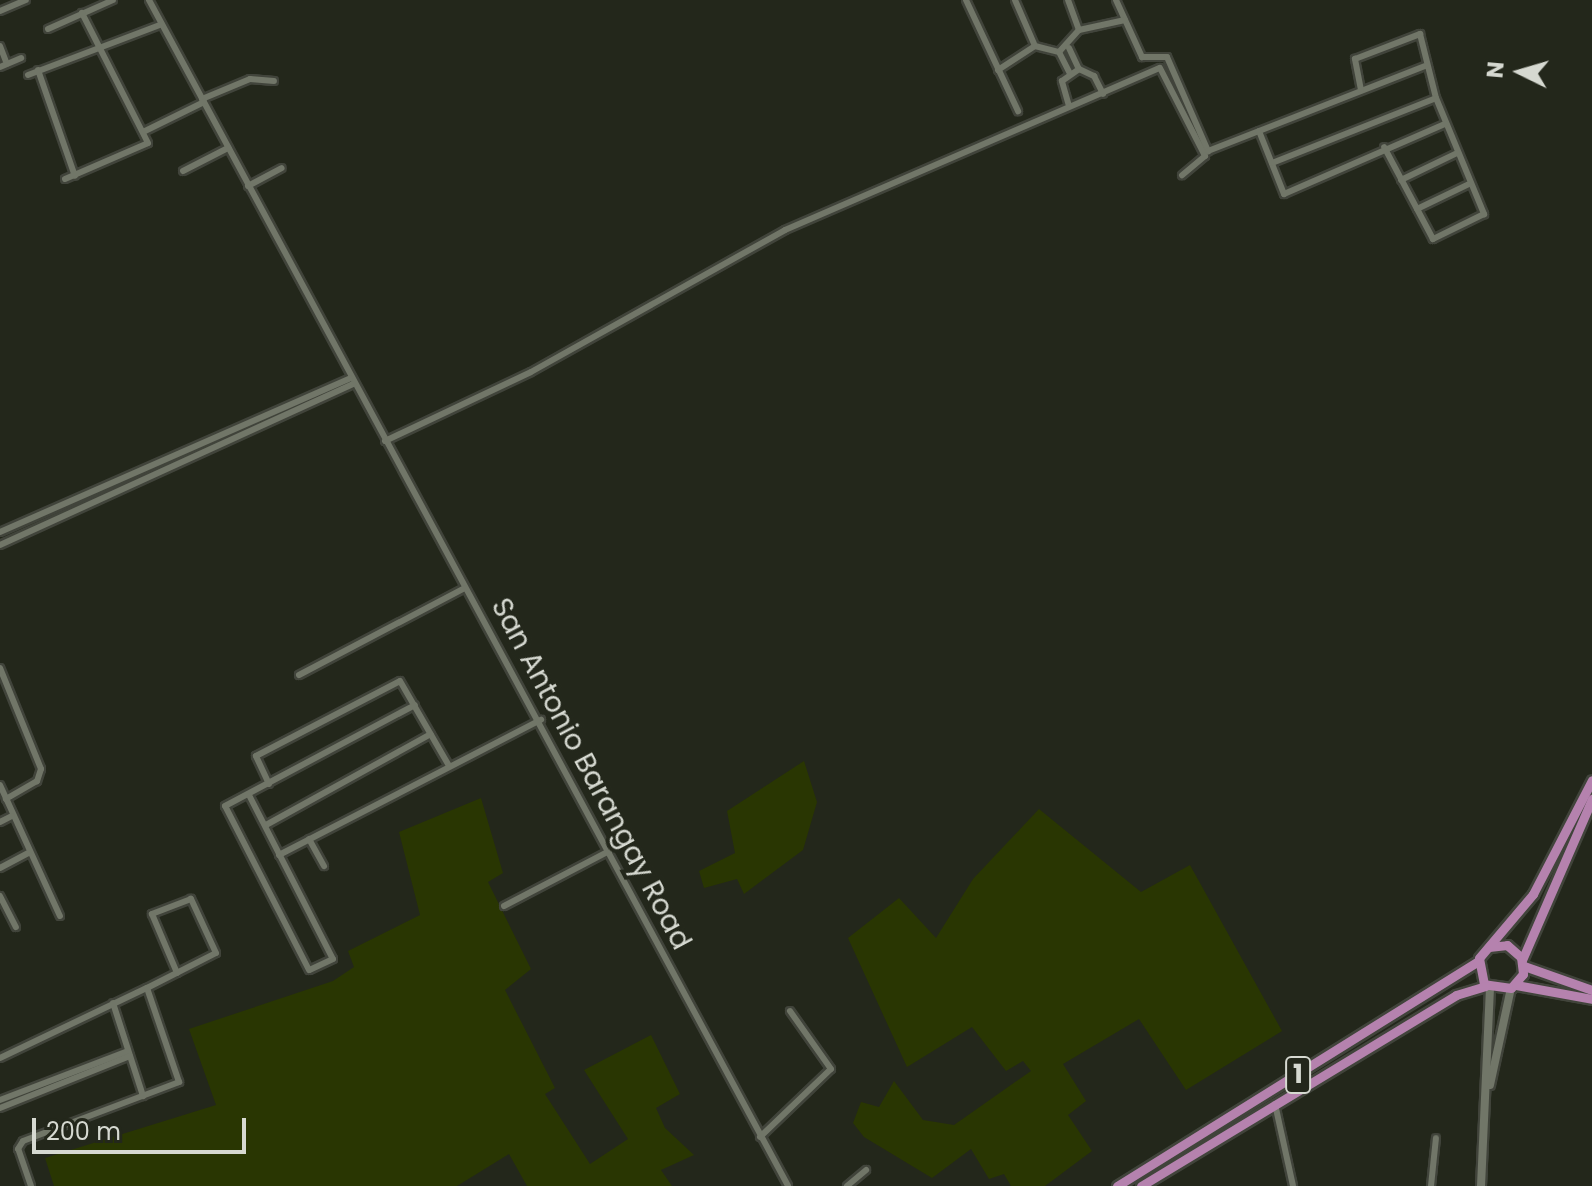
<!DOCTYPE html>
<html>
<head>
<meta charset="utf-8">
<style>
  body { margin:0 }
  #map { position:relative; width:1592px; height:1186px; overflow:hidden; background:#23271b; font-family:Poppins,sans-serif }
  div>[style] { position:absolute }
  .green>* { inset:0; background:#293602 }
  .roads { filter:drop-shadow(2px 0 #41443b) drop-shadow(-2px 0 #41443b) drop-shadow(0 2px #41443b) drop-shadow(0 -2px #41443b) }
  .minor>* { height:6px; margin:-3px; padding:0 3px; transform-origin:3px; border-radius:3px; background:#717668 }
  .secondary>* { height:8px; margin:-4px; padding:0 4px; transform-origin:4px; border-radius:4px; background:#717668 }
  .trunk>* { height:9px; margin:-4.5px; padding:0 4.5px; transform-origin:4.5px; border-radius:4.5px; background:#b582ae }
  span { translate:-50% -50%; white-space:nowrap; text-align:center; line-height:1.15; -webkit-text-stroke:8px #23271b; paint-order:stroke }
  .shield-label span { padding:2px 6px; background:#23271b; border:2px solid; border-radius:6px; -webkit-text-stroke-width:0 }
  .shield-label { font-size:26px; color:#d6d9d1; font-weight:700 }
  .street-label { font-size:28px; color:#d6d9d1 }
  .north { position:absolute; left:1480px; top:32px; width:80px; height:80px; -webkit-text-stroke:6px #23271b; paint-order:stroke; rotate:275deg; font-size:22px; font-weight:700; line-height:32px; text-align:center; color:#d6d9d1 }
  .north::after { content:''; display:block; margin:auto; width:28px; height:36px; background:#d6d9d1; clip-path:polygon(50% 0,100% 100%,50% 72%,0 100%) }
  .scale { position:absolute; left:32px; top:1118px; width:214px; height:36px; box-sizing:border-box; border:4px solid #d6d9d1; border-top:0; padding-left:10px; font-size:24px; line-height:28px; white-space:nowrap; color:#d6d9d1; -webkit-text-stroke:6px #23271b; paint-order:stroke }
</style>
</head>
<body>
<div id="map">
  <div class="green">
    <i style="clip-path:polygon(804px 761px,817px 802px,803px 850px,744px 894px,737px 879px,704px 888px,699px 871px,735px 853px,727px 811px)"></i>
    <i style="clip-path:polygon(481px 798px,503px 873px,488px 882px,531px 969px,505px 990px,555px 1088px,545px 1094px,590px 1164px,628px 1139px,584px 1070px,651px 1035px,680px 1094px,656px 1108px,665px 1128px,694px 1155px,661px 1170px,672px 1186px,527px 1186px,509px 1154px,457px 1186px,54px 1186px,45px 1158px,216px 1105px,189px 1029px,333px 981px,354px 967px,348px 951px,420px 915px,399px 832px)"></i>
    <i style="clip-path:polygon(1039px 809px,1141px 892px,1190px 865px,1282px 1031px,1186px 1090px,1139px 1019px,1063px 1064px,1086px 1101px,1068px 1115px,1092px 1151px,1045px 1186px,1011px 1186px,1004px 1174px,989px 1179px,971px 1149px,932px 1178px,864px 1137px,853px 1123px,861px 1102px,879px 1107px,894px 1081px,923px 1120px,954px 1125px,1031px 1071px,1023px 1061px,1006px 1071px,972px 1027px,907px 1067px,848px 938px,899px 898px,936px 938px,973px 879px)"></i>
  </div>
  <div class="roads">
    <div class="minor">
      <i style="left:149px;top:0;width:1347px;rotate:61.68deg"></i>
      <i style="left:966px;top:0;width:123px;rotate:64.9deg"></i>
      <i style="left:1015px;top:0;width:50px;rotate:66.5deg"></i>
      <i style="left:1035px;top:46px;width:25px;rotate:14deg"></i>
      <i style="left:1059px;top:52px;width:30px;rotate:-48deg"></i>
      <i style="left:1079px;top:30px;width:32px;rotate:-110deg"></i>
      <i style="left:1116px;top:0;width:63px;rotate:65.5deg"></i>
      <i style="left:1142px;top:57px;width:25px"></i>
      <i style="left:1167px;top:57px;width:103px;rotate:66.4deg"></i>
      <i style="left:1208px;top:151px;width:233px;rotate:-21.4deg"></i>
      <i style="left:0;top:11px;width:28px;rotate:-23deg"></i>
      <i style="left:48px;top:29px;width:71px;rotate:-24deg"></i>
      <i style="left:1079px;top:30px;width:47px;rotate:-12.3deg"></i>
      <i style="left:0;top:46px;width:19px;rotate:69deg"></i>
      <i style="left:1069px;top:48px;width:23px;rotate:65deg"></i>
      <i style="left:1059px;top:52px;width:25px;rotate:63deg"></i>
      <i style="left:0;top:67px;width:23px;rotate:-23deg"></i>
      <i style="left:38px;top:70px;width:112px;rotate:70.8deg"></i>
      <i style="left:998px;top:70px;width:44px;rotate:-33deg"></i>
      <i style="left:28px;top:75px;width:143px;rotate:-20.8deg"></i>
      <i style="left:1361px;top:90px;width:32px;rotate:-101deg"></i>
      <i style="left:1355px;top:59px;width:70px;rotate:-21deg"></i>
      <i style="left:1420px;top:34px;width:66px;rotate:76deg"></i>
      <i style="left:1436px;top:98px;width:126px;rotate:67.5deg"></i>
      <i style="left:1484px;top:214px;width:57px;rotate:153.9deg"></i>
      <i style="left:1433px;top:239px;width:104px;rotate:-118deg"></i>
      <i style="left:202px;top:99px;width:52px;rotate:-22.6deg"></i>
      <i style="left:250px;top:79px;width:24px;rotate:5deg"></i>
      <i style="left:1069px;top:106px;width:26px;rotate:-106deg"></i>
      <i style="left:1062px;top:81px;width:21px;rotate:-35deg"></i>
      <i style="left:1079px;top:69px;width:17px;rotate:25deg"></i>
      <i style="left:1094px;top:76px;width:20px;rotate:63deg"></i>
      <i style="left:1259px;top:131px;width:68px;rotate:68.4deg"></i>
      <i style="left:1284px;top:194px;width:176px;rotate:-23.5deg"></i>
      <i style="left:143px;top:132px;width:68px;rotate:-26.2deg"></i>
      <i style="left:1272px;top:163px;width:176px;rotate:-21.6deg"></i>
      <i style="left:183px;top:171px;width:51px;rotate:-27.1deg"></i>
      <i style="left:65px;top:179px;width:90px;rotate:-23.4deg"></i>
      <i style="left:148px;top:143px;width:146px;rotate:-116.9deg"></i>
      <i style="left:1401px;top:180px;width:62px;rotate:-25.7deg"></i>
      <i style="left:248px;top:186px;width:38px;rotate:-28deg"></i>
      <i style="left:1417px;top:209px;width:58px;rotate:-25.7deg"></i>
      <i style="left:385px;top:441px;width:161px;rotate:-25.3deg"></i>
      <i style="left:531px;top:372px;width:291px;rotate:-29.2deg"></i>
      <i style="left:785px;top:230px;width:408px;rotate:-23.4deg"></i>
      <i style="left:1160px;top:68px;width:99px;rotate:62.9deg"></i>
      <i style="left:1205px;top:156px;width:30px;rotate:140deg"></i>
      <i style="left:0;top:532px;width:382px;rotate:-23.7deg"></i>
      <i style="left:0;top:545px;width:388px;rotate:-24.5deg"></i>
      <i style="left:0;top:668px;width:109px;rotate:67.9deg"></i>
      <i style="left:41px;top:769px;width:13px;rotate:108deg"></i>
      <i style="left:37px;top:781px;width:36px;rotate:150deg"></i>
      <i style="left:299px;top:675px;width:187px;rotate:-27.7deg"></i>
      <i style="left:269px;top:784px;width:31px;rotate:-115deg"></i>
      <i style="left:256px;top:756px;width:162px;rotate:-27.5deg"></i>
      <i style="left:400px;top:681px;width:98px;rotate:60deg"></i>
      <i style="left:0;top:785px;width:144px;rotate:65.4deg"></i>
      <i style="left:249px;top:795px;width:184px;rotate:62.9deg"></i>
      <i style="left:333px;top:959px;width:26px;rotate:155deg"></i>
      <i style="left:309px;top:970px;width:184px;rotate:-117.1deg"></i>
      <i style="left:225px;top:806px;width:215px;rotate:-28deg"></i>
      <i style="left:0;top:822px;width:13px;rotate:-27deg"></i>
      <i style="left:266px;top:825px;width:188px;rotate:-28.9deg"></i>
      <i style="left:309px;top:839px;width:31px;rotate:61deg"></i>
      <i style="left:279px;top:855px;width:295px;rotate:-27.3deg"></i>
      <i style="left:0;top:868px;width:32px;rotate:-28deg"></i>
      <i style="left:0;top:896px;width:35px;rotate:63deg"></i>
      <i style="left:504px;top:906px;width:119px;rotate:-27.6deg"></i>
      <i style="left:113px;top:1003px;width:98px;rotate:72.1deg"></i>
      <i style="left:0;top:1058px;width:163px;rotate:-25.5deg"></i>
      <i style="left:147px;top:988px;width:77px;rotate:-26.9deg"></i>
      <i style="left:216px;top:953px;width:60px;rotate:-114.8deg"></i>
      <i style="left:191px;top:899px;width:42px;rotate:159deg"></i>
      <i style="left:152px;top:914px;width:64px;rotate:67deg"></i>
      <i style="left:0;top:1100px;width:137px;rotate:-20.9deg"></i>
      <i style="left:1275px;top:1104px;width:84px;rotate:77.6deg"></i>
      <i style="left:0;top:1108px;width:140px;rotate:-21.8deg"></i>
      <i style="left:760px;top:1137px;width:98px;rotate:-43.8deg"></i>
      <i style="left:831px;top:1069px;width:71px;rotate:-125.3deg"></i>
      <i style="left:31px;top:1186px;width:39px;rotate:-109deg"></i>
      <i style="left:18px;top:1149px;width:9px;rotate:-58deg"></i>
      <i style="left:23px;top:1141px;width:167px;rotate:-20.7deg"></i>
      <i style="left:179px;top:1082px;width:99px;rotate:-108.8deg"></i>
      <i style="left:847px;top:1186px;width:25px;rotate:-40deg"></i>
      <i style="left:1431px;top:1186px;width:48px;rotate:-84.1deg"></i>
    </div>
    <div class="secondary">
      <i style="left:1490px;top:1085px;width:99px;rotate:-77.8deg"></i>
      <i style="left:1481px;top:1186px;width:197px;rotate:-87.4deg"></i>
    </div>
    <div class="trunk">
      <i style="left:1489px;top:947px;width:18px;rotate:-6deg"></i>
      <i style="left:1507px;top:945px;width:18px;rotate:41deg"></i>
      <i style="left:1521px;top:957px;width:17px;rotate:83deg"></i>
      <i style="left:1523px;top:974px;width:18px;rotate:131deg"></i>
      <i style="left:1511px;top:988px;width:27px;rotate:-172deg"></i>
      <i style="left:1484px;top:984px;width:26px;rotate:-101deg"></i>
      <i style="left:1479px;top:958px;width:84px;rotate:-49.8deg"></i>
      <i style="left:1533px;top:894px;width:128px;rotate:-62.6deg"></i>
      <i style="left:1522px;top:960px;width:176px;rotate:-66.5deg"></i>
      <i style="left:1524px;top:966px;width:72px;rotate:19.4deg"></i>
      <i style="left:1516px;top:985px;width:77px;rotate:10.4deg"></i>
      <i style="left:1117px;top:1186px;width:425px;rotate:-31.9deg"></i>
      <i style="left:1141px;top:1186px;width:368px;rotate:-31.2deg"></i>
      <i style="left:1456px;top:995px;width:31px;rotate:-17deg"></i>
    </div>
  </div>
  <div class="shield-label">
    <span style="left:1298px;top:1075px">1</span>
  </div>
  <div class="street-label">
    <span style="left:591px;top:774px;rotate:62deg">San Antonio Barangay Road</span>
  </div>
  <div class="north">N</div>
  <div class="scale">200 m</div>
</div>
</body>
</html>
